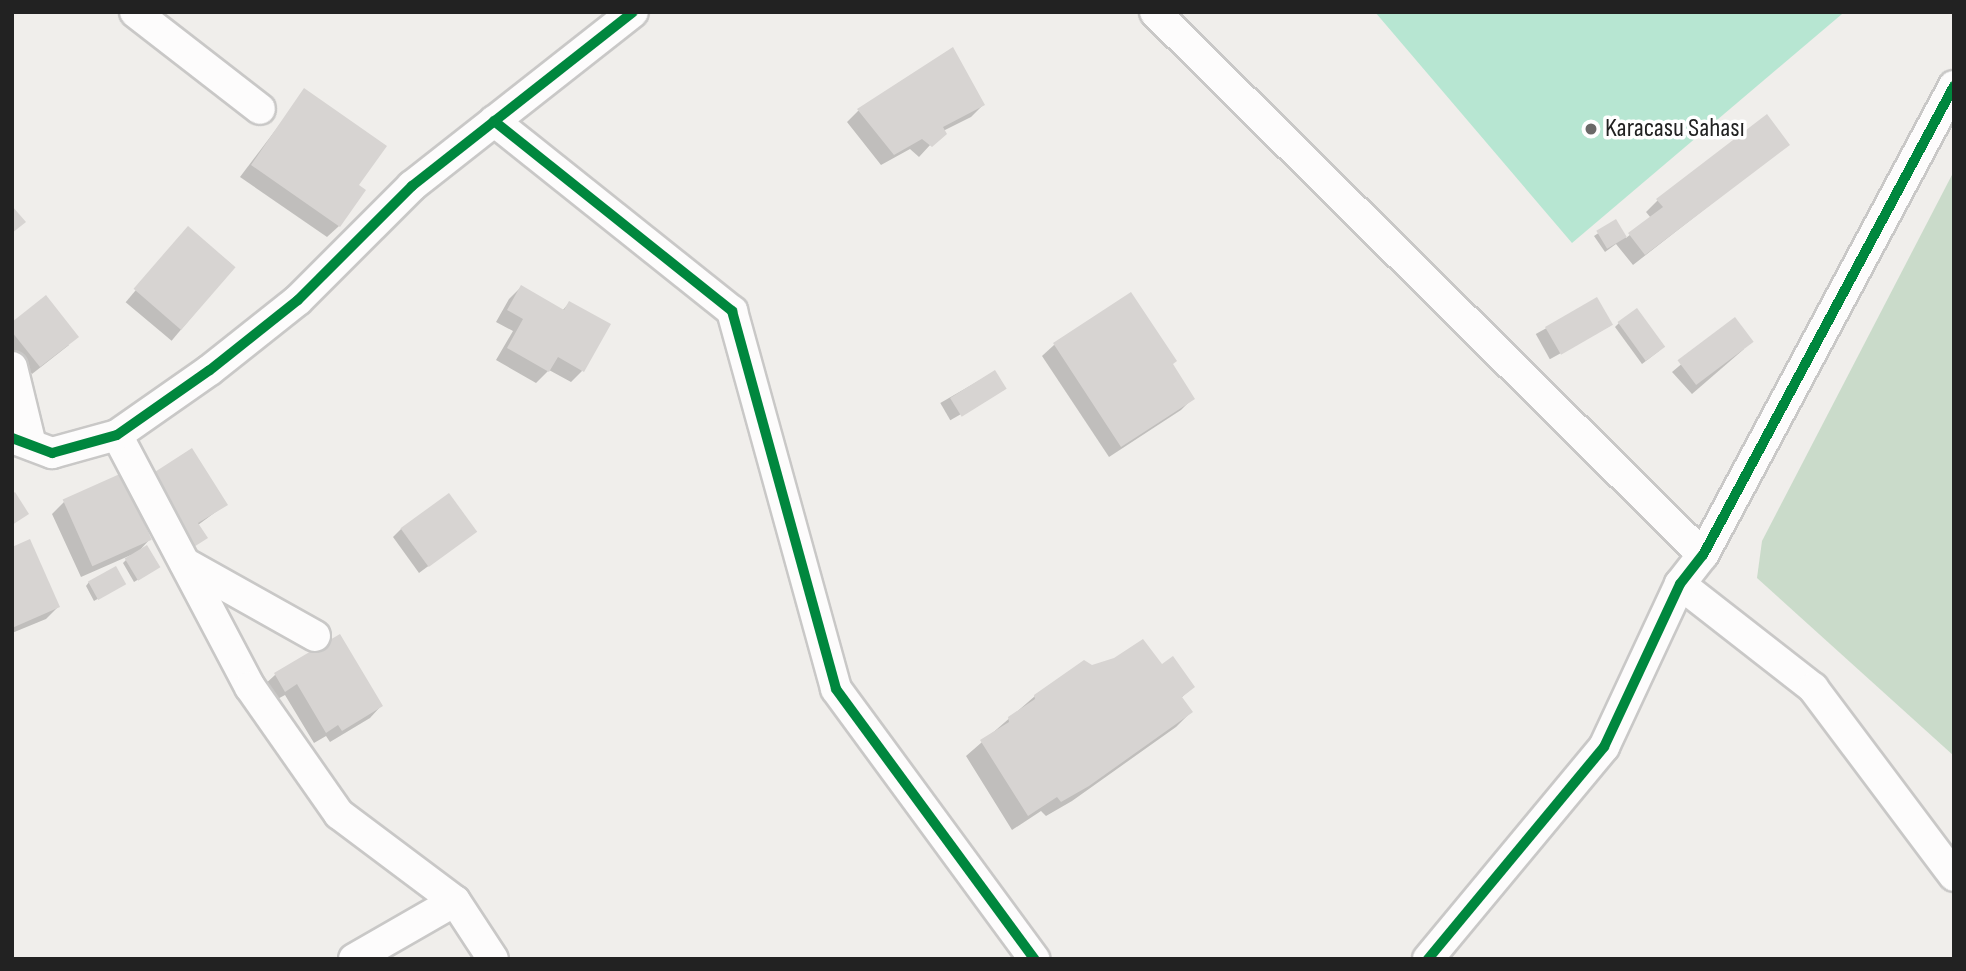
<!DOCTYPE html>
<html>
<head>
<meta charset="utf-8">
<style>
  body { margin:0 }
  #map { position:relative; width:1966px; height:971px; overflow:hidden; background:#f0eeeb; font-family:"Sofia Sans Condensed",sans-serif }
  div>[style] { position:absolute }
  .cemetery>* { inset:0; background:#cadbca }
  .pitch>* { inset:0; background:#b7e6d2 }
  .shadow>* { inset:0; background:#0003; transform-origin:0 0 }
  .building>* { inset:0; background:#d7d4d2; transform-origin:0 0 }
  .roads { filter:drop-shadow(2px 0 #c9c8c7) drop-shadow(-2px 0 #c9c8c7) drop-shadow(0 2px #c9c8c7) drop-shadow(0 -2px #c9c8c7) }
  .minor>* { height:30px; margin:-15px; padding:0 15px; transform-origin:15px; border-radius:15px; background:#fdfcfc }
  .cycleway>* { height:10px; margin:-5px; padding:0 5px; transform-origin:5px; border-radius:5px; background:#00873e }
  .dots>* { width:19px; height:19px; translate:-50% -50%; box-sizing:border-box; border:4px solid #fff; border-radius:50% }
  span { translate:-50% -50%; white-space:nowrap; text-align:center; line-height:1.15; -webkit-text-stroke:7px #fff; paint-order:stroke }
  .poi-label { font-size:26px; color:#222 }
  .left { translate:0 -50%; text-align:left }
  .frame { position:absolute; inset:0; border:14px solid #222; pointer-events:none }
</style>
</head>
<body>
<div id="map">
  <div class="cemetery">
    <i style="clip-path:polygon(1954px 171px,1954px 756px,1757px 578px,1762px 541px)"></i>
  </div>
  <div class="pitch">
    <i style="clip-path:polygon(1375px 12px,1840px 12px,1842px 14px,1572px 243px)"></i>
  </div>
  <div class="shadow">
    <i style="clip-path:polygon(953px 49px,983px 105px,971px 117px,943px 131px,919px 157px,910px 149px,881px 165px,847px 122px,858px 111px)"></i>
    <i style="clip-path:polygon(305px 91px,357px 186px,339px 226px,327px 237px,240px 177px)"></i>
    <i style="clip-path:polygon(1788px 144px,1633px 265px,1616px 244px,1605px 252px,1594px 236px,1615px 222px,1626px 238px,1651px 218px,1646px 212px,1658px 200px)"></i>
    <i style="left:188px;top:228px;width:60px;height:97px;rotate:40deg"></i>
    <i style="clip-path:polygon(521px 287px,562px 311px,569px 303px,582px 371px,571px 382px,549px 370px,536px 383px,496px 360px,513px 331px,496px 322px,509px 299px)"></i>
    <i style="left:1597px;top:300px;width:29px;height:70px;rotate:61deg"></i>
    <i style="clip-path:polygon(1734px 320px,1744px 349px,1692px 394px,1672px 372px)"></i>
    <i style="clip-path:polygon(1619px 323px,1659px 351px,1642px 364px,1615px 327px)"></i>
    <i style="clip-path:polygon(12px 324px,69px 345px,32px 374px,12px 349px)"></i>
    <i style="clip-path:polygon(1054px 345px,1171px 365px,1193px 398px,1181px 410px,1109px 457px,1042px 356px)"></i>
    <i style="left:994px;top:372px;width:20px;height:62px;rotate:60deg"></i>
    <i style="clip-path:polygon(121px 475px,150px 539px,139px 551px,154px 570px,134px 582px,123px 563px,131px 555px,81px 577px,52px 514px,64px 502px)"></i>
    <i style="clip-path:polygon(145px 480px,225px 505px,198px 525px,205px 538px,180px 556px)"></i>
    <i style="clip-path:polygon(401px 529px,474px 532px,419px 573px,393px 537px)"></i>
    <i style="clip-path:polygon(12px 549px,58px 607px,46px 619px,12px 633px)"></i>
    <i style="clip-path:polygon(89px 582px,123px 584px,94px 601px,86px 586px)"></i>
    <i style="clip-path:polygon(340px 636px,381px 706px,370px 718px,330px 742px,326px 736px,314px 743px,285px 695px,272px 702px,263px 686px,275px 675px)"></i>
    <i style="clip-path:polygon(1161px 666px,1193px 687px,1181px 698px,1191px 712px,1176px 727px,1072px 801px,1046px 816px,1041px 811px,1012px 830px,966px 756px,1035px 696px,1092px 667px)"></i>
  </div>
  <div class="building">
    <i style="clip-path:polygon(953px 47px,985px 105px,943px 127px,947px 134px,932px 147px,922px 139px,894px 155px,857px 109px)"></i>
    <i style="clip-path:polygon(304px 88px,387px 146px,359px 185px,366px 190px,340px 227px,251px 165px)"></i>
    <i style="clip-path:polygon(1767px 114px,1790px 145px,1645px 255px,1628px 233px,1663px 207px,1656px 199px)"></i>
    <i style="clip-path:polygon(12px 206px,26px 222px,12px 233px)"></i>
    <i style="left:1616px;top:219px;width:21px;height:23px;rotate:59deg"></i>
    <i style="left:188px;top:226px;width:63px;height:83px;rotate:41deg"></i>
    <i style="clip-path:polygon(521px 285px,564px 310px,569px 301px,611px 324px,584px 372px,558px 357px,549px 372px,507px 348px,523px 319px,507px 310px)"></i>
    <i style="clip-path:polygon(1131px 292px,1177px 361px,1173px 364px,1195px 399px,1121px 447px,1053px 343px)"></i>
    <i style="clip-path:polygon(46px 295px,79px 337px,40px 367px,12px 332px,12px 322px)"></i>
    <i style="left:1597px;top:297px;width:32px;height:60px;rotate:60deg"></i>
    <i style="left:1637px;top:308px;width:48px;height:24px;rotate:54deg"></i>
    <i style="left:1735px;top:317px;width:31px;height:72px;rotate:53deg"></i>
    <i style="left:995px;top:370px;width:22px;height:53px;rotate:58deg"></i>
    <i style="clip-path:polygon(192px 448px,228px 505px,198px 523px,208px 538px,189px 550px,144px 479px)"></i>
    <i style="left:122px;top:473px;width:73px;height:65px;rotate:66deg"></i>
    <i style="clip-path:polygon(15px 492px,29px 514px,12px 525px,12px 494px)"></i>
    <i style="left:449px;top:493px;width:48px;height:60px;rotate:54deg"></i>
    <i style="clip-path:polygon(30px 539px,60px 607px,12px 628px,12px 547px)"></i>
    <i style="left:147px;top:545px;width:26px;height:26px;rotate:59deg"></i>
    <i style="left:116px;top:566px;width:21px;height:32px;rotate:61deg"></i>
    <i style="clip-path:polygon(340px 634px,383px 706px,342px 731px,338px 725px,326px 733px,297px 684px,285px 692px,274px 673px)"></i>
    <i style="clip-path:polygon(1143px 639px,1162px 664px,1173px 656px,1195px 687px,1182px 697px,1193px 712px,1089px 786px,1061px 802px,1057px 797px,1028px 816px,980px 740px,1009px 722px,1008px 717px,1035px 699px,1034px 695px,1084px 660px,1092px 665px,1114px 658px)"></i>
  </div>
  <div class="roads">
    <div class="minor">
      <i style="left:135px;top:12px;width:158px;rotate:37.8deg"></i>
      <i style="left:1155px;top:12px;width:771px;rotate:44.74deg"></i>
      <i style="left:494px;top:121px;width:305px;rotate:38.6deg"></i>
      <i style="left:732px;top:311px;width:392px;rotate:74.6deg"></i>
      <i style="left:836px;top:689px;width:335px;rotate:53.7deg"></i>
      <i style="left:12px;top:367px;width:80px;rotate:76.3deg"></i>
      <i style="left:117px;top:435px;width:285px;rotate:62.2deg"></i>
      <i style="left:250px;top:687px;width:155px;rotate:55deg"></i>
      <i style="left:339px;top:814px;width:145px;rotate:36.9deg"></i>
      <i style="left:455px;top:901px;width:69px;rotate:56.8deg"></i>
      <i style="left:12px;top:438px;width:43px;rotate:20.6deg"></i>
      <i style="left:52px;top:453px;width:67px;rotate:-15.5deg"></i>
      <i style="left:117px;top:435px;width:113px;rotate:-35deg"></i>
      <i style="left:210px;top:370px;width:112px;rotate:-38.5deg"></i>
      <i style="left:298px;top:300px;width:161px;rotate:-45deg"></i>
      <i style="left:412px;top:186px;width:281px;rotate:-38.2deg"></i>
      <i style="left:185px;top:563px;width:149px;rotate:29.3deg"></i>
      <i style="left:1680px;top:584px;width:169px;rotate:38deg"></i>
      <i style="left:1813px;top:688px;width:235px;rotate:53.1deg"></i>
      <i style="left:354px;top:959px;width:116px;rotate:-29.9deg"></i>
      <i style="left:1428px;top:959px;width:276px;rotate:-50.3deg"></i>
      <i style="left:1604px;top:747px;width:180px;rotate:-65deg"></i>
      <i style="left:1680px;top:584px;width:37px;rotate:-52deg"></i>
      <i style="left:1703px;top:555px;width:532px;rotate:-61.85deg"></i>
    </div>
  </div>
  <div class="cycleway">
    <i style="left:494px;top:121px;width:305px;rotate:38.6deg"></i>
    <i style="left:732px;top:311px;width:392px;rotate:74.6deg"></i>
    <i style="left:836px;top:689px;width:335px;rotate:53.7deg"></i>
    <i style="left:12px;top:438px;width:43px;rotate:20.6deg"></i>
    <i style="left:52px;top:453px;width:67px;rotate:-15.5deg"></i>
    <i style="left:117px;top:435px;width:113px;rotate:-35deg"></i>
    <i style="left:210px;top:370px;width:112px;rotate:-38.5deg"></i>
    <i style="left:298px;top:300px;width:161px;rotate:-45deg"></i>
    <i style="left:412px;top:186px;width:281px;rotate:-38.2deg"></i>
    <i style="left:1428px;top:959px;width:276px;rotate:-50.3deg"></i>
    <i style="left:1604px;top:747px;width:180px;rotate:-65deg"></i>
    <i style="left:1680px;top:584px;width:37px;rotate:-52deg"></i>
    <i style="left:1703px;top:555px;width:532px;rotate:-61.85deg"></i>
  </div>
  <div class="dots">
    <i style="left:1591px;top:129px;background:#6a6968"></i>
  </div>
  <div class="poi-label">
    <span class="left" style="left:1605px;top:129px">Karacasu Sahası</span>
  </div>
  <div class="frame"></div>
</div>
</body>
</html>
